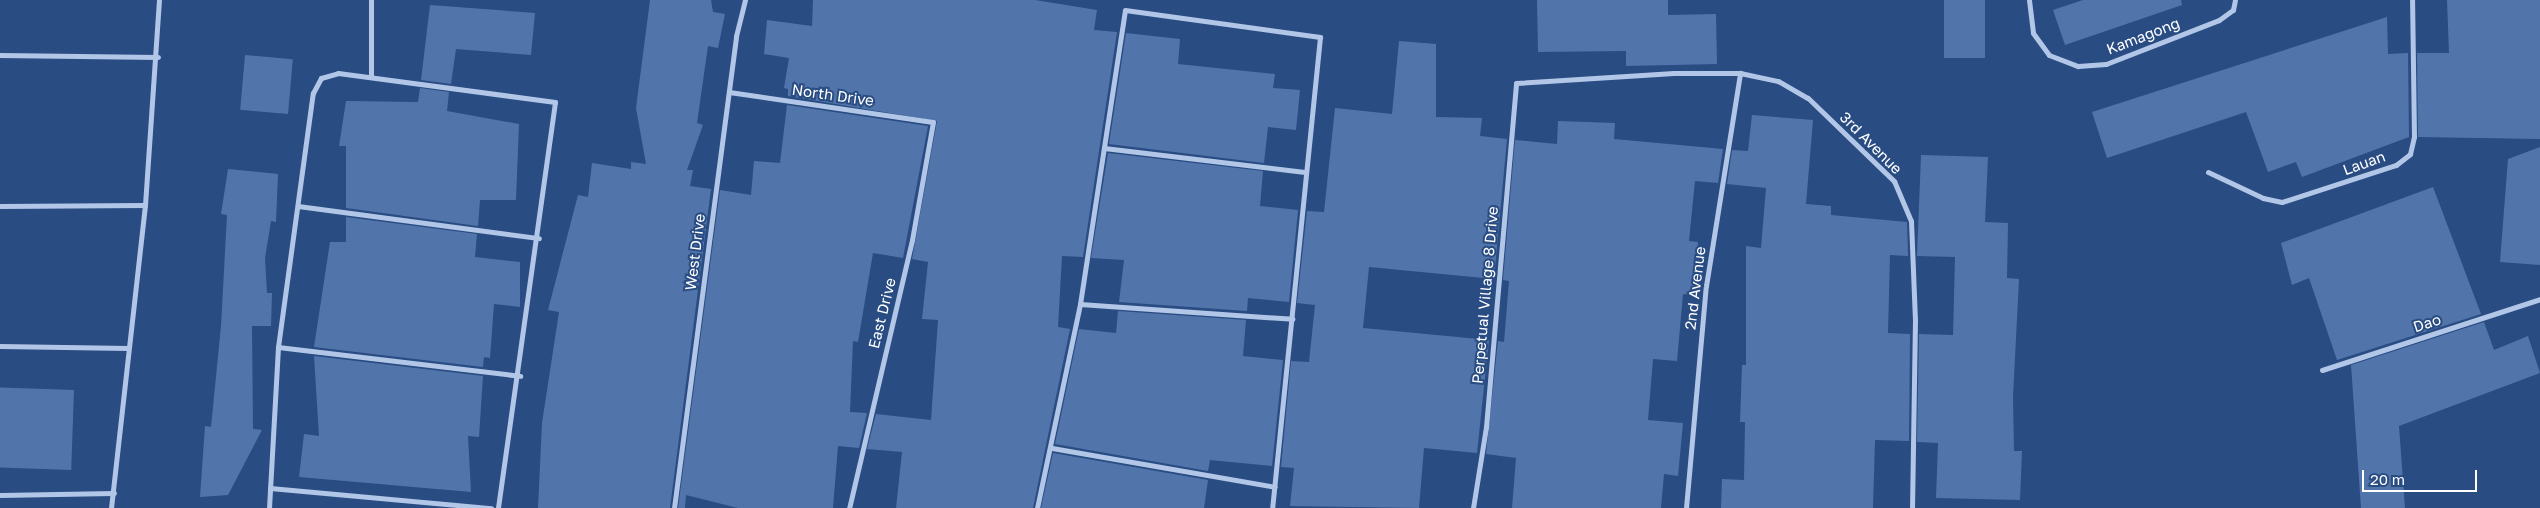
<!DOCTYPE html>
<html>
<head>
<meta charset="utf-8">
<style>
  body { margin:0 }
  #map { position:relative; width:2540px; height:508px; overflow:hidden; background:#294c83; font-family:"Golos Text",sans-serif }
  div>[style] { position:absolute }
  .building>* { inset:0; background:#5175ab; transform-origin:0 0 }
  .street>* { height:5px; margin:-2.5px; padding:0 2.5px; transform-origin:2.5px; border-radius:2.5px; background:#b2c7e7 }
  span { translate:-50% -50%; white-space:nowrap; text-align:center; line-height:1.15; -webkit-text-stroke:4px #294c83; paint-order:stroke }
  .street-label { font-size:15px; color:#fff }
  .scale { position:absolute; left:2362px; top:470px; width:115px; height:22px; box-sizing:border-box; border:2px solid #fff; border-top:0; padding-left:6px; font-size:15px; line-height:18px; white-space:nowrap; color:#fff; -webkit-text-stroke:4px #294c83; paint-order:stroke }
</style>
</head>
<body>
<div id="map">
  <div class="building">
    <i style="clip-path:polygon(650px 0,711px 0,713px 12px,725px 14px,718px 48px,708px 46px,697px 123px,703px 125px,687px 170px,693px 170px,690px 186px,711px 189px,670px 508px,538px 508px,542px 423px,559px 312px,548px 310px,578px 195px,588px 197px,592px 163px,631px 169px,631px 162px,646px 164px,636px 108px)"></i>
    <i style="clip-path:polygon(813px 0,1035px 0,1097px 10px,1094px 30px,1117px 32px,1083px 257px,1062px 256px,1058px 327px,1070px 329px,1033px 508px,896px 508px,902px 452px,867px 449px,876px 414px,931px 420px,938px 320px,922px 319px,928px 262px,912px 259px,937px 121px,788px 96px,788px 89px,784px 88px,789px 58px,764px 54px,767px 20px,812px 26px)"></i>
    <i style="clip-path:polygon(1537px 0,1668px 0,1668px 15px,1716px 14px,1717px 64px,1626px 66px,1626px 51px,1538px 52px)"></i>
    <i style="left:1944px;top:0;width:41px;height:58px"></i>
    <i style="clip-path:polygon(2083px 0,2181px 0,2182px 5px,2065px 45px,2053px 10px)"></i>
    <i style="clip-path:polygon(2447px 0,2540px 0,2540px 139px,2418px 137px,2417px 53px,2449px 53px)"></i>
    <i style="clip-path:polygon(430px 5px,535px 13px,531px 55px,456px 49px,451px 84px,421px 80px)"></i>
    <i style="clip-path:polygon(2387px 17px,2388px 54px,2408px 53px,2409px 137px,2302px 177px,2296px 162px,2268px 172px,2246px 112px,2107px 158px,2092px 112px)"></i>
    <i style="clip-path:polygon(1126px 33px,1180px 39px,1178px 64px,1275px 74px,1273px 88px,1300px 90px,1296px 130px,1268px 127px,1264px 163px,1109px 144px)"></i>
    <i style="clip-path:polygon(1399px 41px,1436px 44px,1436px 117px,1482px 118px,1480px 136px,1507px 139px,1494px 279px,1369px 267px,1363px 328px,1489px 340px,1477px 453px,1424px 448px,1419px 508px,1290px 506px,1294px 468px,1281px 467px,1291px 361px,1309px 362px,1315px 305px,1297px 303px,1307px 211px,1324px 212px,1335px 108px,1392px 114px)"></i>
    <i style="left:245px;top:55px;width:48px;height:55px;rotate:5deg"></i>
    <i style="clip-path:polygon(420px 88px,449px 92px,447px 111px,519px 124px,516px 200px,480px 200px,478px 226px,346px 208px,346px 146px,339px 146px,346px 101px,418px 102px)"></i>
    <i style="clip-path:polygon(787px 105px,928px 126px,903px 258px,873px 253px,858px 342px,853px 341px,850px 412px,867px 413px,859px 448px,838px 446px,833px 508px,738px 508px,686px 495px,685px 508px,678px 508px,720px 190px,751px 195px,754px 161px,780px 163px)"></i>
    <i style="clip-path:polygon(1752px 115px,1813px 120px,1806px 204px,1831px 206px,1831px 215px,1907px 222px,1908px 256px,1890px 255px,1888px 333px,1910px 334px,1909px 441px,1875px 440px,1873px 508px,1721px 508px,1722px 479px,1744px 480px,1745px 422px,1740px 422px,1742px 365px,1746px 365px,1746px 246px,1761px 248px,1766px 188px,1727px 184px,1732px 150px,1748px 151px)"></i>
    <i style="clip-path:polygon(1558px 121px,1615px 123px,1614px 139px,1723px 149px,1718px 183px,1695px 181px,1689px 241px,1698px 242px,1693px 295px,1683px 294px,1677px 361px,1653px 359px,1648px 420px,1683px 423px,1678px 476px,1664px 474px,1661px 508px,1512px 508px,1516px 458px,1486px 454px,1498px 341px,1504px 342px,1509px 281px,1503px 280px,1515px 140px,1557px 144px)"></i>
    <i style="clip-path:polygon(2540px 147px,2540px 265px,2500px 262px,2508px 159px)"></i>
    <i style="clip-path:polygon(1108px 153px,1263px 171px,1260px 206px,1298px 210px,1289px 302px,1248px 298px,1247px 311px,1119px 302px,1124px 260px,1091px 258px)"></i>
    <i style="clip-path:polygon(1921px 155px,1988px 157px,1985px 222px,2008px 223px,2007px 278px,2019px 279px,2013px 397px,2014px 451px,2022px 451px,2020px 500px,1936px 498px,1938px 443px,1917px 442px,1919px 334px,1953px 335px,1955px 257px,1917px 256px)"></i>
    <i style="clip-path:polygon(228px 169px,278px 174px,276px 222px,271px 221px,265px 258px,267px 293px,272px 293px,271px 326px,252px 326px,253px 429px,262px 430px,228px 495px,200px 497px,205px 426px,211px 427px,221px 326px,227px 215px,221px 214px)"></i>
    <i style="clip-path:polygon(2433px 187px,2481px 314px,2337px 360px,2309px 278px,2292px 285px,2281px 243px)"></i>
    <i style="clip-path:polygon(346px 217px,477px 234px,475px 257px,520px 262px,520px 307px,494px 304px,490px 358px,484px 357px,483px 367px,314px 347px,330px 242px,346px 242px)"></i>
    <i style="clip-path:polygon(1118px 311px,1246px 320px,1243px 356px,1283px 360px,1272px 466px,1210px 460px,1208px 471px,1055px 444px,1079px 329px,1116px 333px)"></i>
    <i style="clip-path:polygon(2484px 322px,2494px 350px,2528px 336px,2540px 373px,2399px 426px,2405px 508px,2361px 508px,2351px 365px)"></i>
    <i style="clip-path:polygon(314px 356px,483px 376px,479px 437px,468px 436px,471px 492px,299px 477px,304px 434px,319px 436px)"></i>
    <i style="left:74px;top:390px;width:80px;height:74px;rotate:92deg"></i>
    <i style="clip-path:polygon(1053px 453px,1208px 480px,1204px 508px,1041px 508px)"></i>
  </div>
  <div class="street">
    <i style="left:371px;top:0;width:77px;rotate:90deg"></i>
    <i style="left:2029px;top:0;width:33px;rotate:83deg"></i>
    <i style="left:2033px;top:33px;width:27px;rotate:54deg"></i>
    <i style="left:2049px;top:55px;width:31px;rotate:21deg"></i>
    <i style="left:2078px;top:66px;width:28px;rotate:-4deg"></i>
    <i style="left:2106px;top:64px;width:121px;rotate:-21.3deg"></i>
    <i style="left:2219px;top:20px;width:17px;rotate:-36deg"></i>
    <i style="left:2233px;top:10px;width:10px;rotate:-79deg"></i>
    <i style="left:0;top:55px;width:158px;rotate:0.7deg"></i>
    <i style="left:729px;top:92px;width:206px;rotate:8.4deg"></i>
    <i style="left:933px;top:122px;width:120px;rotate:100.1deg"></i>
    <i style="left:912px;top:240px;width:275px;rotate:103.2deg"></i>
    <i style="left:1104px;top:148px;width:202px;rotate:6.8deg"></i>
    <i style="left:2208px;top:172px;width:61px;rotate:25.3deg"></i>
    <i style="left:2263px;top:198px;width:19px;rotate:12deg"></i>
    <i style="left:2282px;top:202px;width:120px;rotate:-18deg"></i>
    <i style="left:2396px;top:165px;width:18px;rotate:-38deg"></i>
    <i style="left:2410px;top:154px;width:17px;rotate:-77deg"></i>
    <i style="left:2414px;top:137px;width:137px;rotate:-90.8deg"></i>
    <i style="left:0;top:206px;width:145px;rotate:-0.4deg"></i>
    <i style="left:298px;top:206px;width:243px;rotate:7.6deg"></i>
    <i style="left:1080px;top:304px;width:213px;rotate:4deg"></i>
    <i style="left:0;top:346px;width:128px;rotate:0.9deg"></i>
    <i style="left:278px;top:347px;width:244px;rotate:6.8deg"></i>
    <i style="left:2322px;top:370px;width:229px;rotate:-18deg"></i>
    <i style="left:1052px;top:448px;width:226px;rotate:9.9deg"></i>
    <i style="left:270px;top:488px;width:222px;rotate:5.2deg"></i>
    <i style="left:0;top:495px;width:114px;rotate:-1deg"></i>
    <i style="left:111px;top:508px;width:305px;rotate:-83.6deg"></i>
    <i style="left:145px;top:205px;width:205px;rotate:-86.1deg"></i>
    <i style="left:269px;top:508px;width:161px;rotate:-86.8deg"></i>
    <i style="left:278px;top:347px;width:256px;rotate:-82.2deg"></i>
    <i style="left:313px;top:93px;width:17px;rotate:-62deg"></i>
    <i style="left:321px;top:78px;width:18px;rotate:-16deg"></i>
    <i style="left:338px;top:73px;width:219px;rotate:7.6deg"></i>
    <i style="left:555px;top:102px;width:410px;rotate:98deg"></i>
    <i style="left:674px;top:508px;width:476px;rotate:-82.5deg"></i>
    <i style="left:736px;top:36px;width:37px;rotate:-76deg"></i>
    <i style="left:1037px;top:508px;width:208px;rotate:-78.1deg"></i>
    <i style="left:1080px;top:304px;width:297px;rotate:-81.3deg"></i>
    <i style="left:1125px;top:10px;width:197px;rotate:7.9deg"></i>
    <i style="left:1320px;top:37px;width:473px;rotate:95.8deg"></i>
    <i style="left:1473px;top:508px;width:82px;rotate:-80.9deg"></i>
    <i style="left:1486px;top:427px;width:345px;rotate:-85deg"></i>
    <i style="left:1516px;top:83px;width:158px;rotate:-3.6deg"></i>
    <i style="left:1674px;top:73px;width:66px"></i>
    <i style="left:1740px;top:73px;width:39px;rotate:12deg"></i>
    <i style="left:1778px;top:81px;width:34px;rotate:30deg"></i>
    <i style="left:1808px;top:98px;width:120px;rotate:44deg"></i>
    <i style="left:1894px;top:181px;width:43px;rotate:67deg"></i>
    <i style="left:1911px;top:221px;width:98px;rotate:87.7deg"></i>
    <i style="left:1915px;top:319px;width:189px;rotate:90.9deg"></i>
    <i style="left:1686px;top:508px;width:223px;rotate:-84.9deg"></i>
    <i style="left:1706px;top:286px;width:216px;rotate:-80.9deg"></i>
  </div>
  <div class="street-label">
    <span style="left:2143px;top:36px;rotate:-21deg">Kamagong</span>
    <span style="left:833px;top:95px;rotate:8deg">North Drive</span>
    <span style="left:1871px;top:143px;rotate:45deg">3rd Avenue</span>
    <span style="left:2364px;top:163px;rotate:-20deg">Lauan</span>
    <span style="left:695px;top:252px;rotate:-83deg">West Drive</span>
    <span style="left:1695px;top:288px;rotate:-83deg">2nd Avenue</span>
    <span style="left:1485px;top:295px;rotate:-85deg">Perpetual Village 8 Drive</span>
    <span style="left:882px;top:313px;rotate:-76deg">East Drive</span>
    <span style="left:2427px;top:323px;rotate:-18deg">Dao</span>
  </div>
  <div class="scale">20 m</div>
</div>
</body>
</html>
